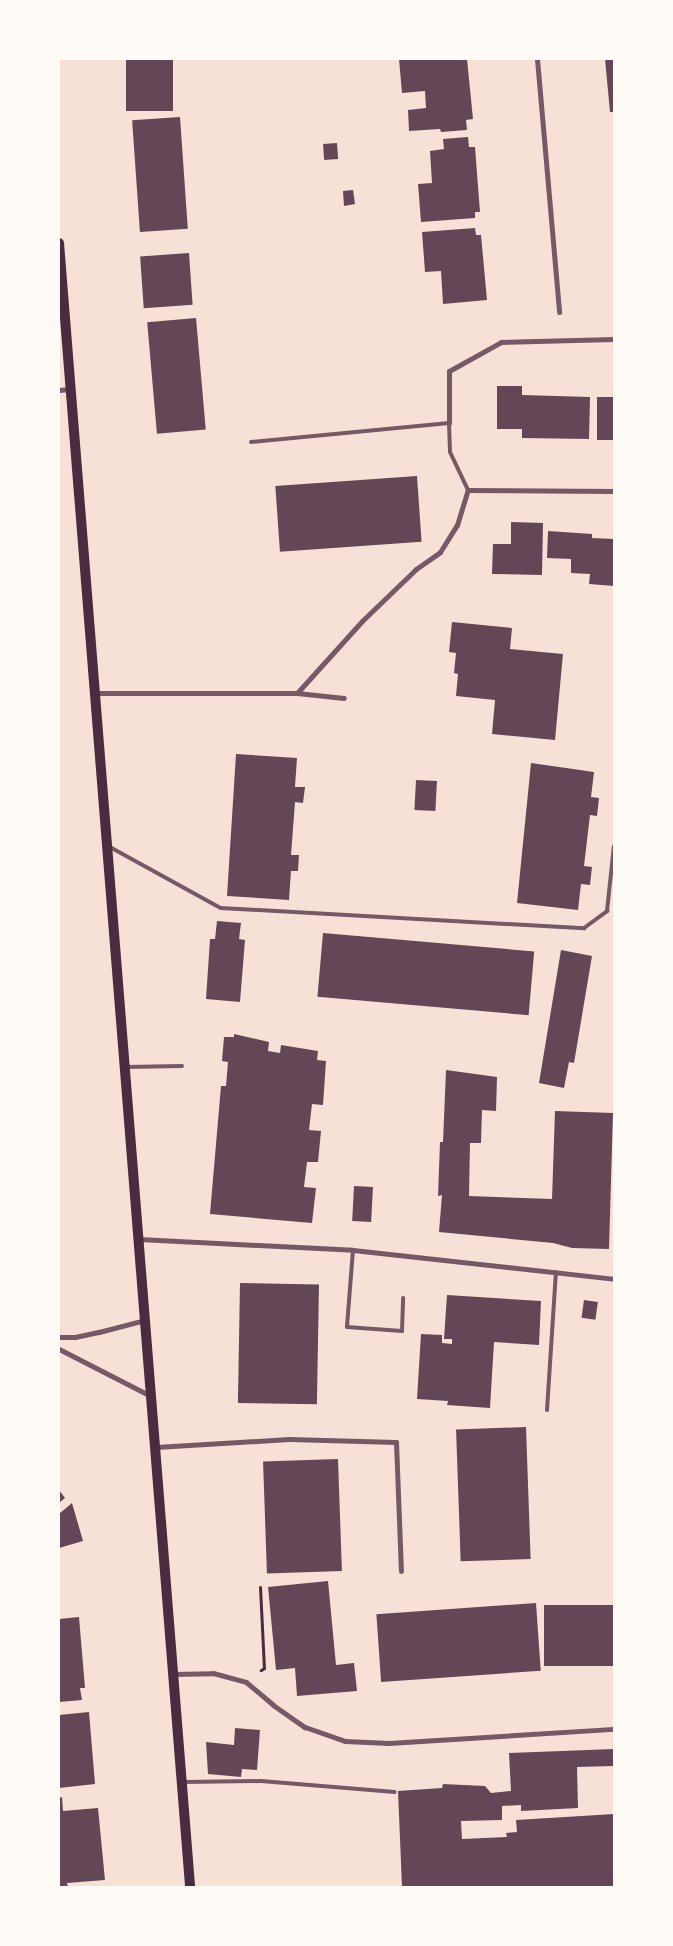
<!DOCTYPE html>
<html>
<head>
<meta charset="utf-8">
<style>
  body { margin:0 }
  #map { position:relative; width:673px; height:1946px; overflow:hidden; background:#f7e1d7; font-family:"PT Sans Narrow",sans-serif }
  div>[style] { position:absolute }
  .building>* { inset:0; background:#644757; transform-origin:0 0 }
  .path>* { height:3px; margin:-1.5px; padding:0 1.5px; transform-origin:1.5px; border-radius:1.5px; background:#4a2c40 }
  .service>* { height:4px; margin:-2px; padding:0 2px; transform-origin:2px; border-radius:2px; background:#755966 }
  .minor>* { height:5px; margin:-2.5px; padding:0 2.5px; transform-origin:2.5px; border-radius:2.5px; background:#755966 }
  .secondary>* { height:10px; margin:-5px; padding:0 5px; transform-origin:5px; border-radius:5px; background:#4a2c40 }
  span { translate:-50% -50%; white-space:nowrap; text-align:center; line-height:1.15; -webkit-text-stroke:5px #fffaf5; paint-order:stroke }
  .frame { position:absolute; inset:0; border:60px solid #fffaf5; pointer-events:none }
</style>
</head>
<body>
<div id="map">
  <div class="building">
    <i style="left:126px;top:59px;width:47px;height:52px"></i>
    <i style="clip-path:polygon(399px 59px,467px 59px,473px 119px,466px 120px,467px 130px,441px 132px,440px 129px,409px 131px,408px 110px,426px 108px,425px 91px,402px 93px)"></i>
    <i style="clip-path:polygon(605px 59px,614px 59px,614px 112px,610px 112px)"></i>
    <i style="left:180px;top:117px;width:112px;height:48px;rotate:86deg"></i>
    <i style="clip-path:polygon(468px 137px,469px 147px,475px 147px,480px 212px,475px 212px,475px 218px,421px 222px,418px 184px,432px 183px,430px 151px,444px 149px,443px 139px)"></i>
    <i style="left:337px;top:143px;width:16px;height:14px;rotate:86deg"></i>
    <i style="clip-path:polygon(353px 190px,355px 204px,344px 206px,343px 191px)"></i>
    <i style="clip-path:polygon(475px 228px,476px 235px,481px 235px,487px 300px,443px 304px,441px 271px,425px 272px,422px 232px)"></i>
    <i style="left:189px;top:253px;width:52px;height:49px;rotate:86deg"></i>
    <i style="left:196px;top:318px;width:112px;height:49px;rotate:85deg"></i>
    <i style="clip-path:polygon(497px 386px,522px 386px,522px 395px,590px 397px,589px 439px,522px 438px,522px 429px,497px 429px)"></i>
    <i style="left:597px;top:397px;width:17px;height:43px"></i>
    <i style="left:417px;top:476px;width:66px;height:142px;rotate:86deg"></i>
    <i style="clip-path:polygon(511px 522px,543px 523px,542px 575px,492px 574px,493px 544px,511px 544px)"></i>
    <i style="clip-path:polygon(548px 531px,592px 534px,592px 538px,614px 539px,614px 586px,589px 584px,590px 574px,571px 573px,571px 559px,547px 558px)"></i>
    <i style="clip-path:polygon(452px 622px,512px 628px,510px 649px,563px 654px,555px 740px,492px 734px,495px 700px,456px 696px,458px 674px,454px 673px,456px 653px,449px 652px)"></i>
    <i style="clip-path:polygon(236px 754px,297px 758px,295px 787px,305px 787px,303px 803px,295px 802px,291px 855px,299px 855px,298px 871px,291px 871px,289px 900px,227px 896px)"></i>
    <i style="clip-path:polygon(531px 763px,594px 772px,591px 797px,599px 798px,597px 816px,590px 815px,584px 866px,592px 867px,590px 885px,581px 884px,578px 910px,517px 903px)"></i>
    <i style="left:416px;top:780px;width:21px;height:30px;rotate:3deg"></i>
    <i style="clip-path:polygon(217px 921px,241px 923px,239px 939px,245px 940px,240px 1002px,206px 999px,210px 939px,215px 939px)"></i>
    <i style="left:323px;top:933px;width:212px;height:64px;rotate:5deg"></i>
    <i style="clip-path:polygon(561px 950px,592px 956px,574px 1063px,569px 1062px,564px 1088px,539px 1083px)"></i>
    <i style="clip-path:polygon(234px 1034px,269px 1042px,268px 1051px,280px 1053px,281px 1045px,318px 1051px,317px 1060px,326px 1061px,323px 1105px,312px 1104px,309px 1130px,321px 1131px,318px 1162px,307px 1162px,304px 1187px,316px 1188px,312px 1223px,210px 1214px,221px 1086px,226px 1086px,228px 1062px,222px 1061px,224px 1037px,234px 1037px)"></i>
    <i style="clip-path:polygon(446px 1070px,497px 1077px,496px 1111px,482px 1110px,481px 1143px,470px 1143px,469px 1196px,552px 1199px,555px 1111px,613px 1113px,609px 1249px,572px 1248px,553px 1243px,439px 1232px,442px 1195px,438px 1196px,440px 1142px,443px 1142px)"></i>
    <i style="left:354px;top:1186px;width:19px;height:35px;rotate:3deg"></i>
    <i style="left:240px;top:1283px;width:79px;height:120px;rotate:1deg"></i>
    <i style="clip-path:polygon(447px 1295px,541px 1301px,539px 1345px,494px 1342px,490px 1408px,447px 1405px,448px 1401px,417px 1399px,421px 1334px,442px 1335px,442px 1343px,452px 1344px,452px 1339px,444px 1339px)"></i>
    <i style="left:584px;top:1300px;width:14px;height:18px;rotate:8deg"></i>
    <i style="left:526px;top:1427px;width:132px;height:70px;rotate:88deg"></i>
    <i style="left:338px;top:1459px;width:112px;height:75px;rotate:88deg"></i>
    <i style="clip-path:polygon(59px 1490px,65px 1498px,59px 1503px)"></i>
    <i style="clip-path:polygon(72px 1503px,83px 1541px,59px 1548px,59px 1514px)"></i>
    <i style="clip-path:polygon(328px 1581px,336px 1665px,354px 1663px,357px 1691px,297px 1696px,295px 1668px,276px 1670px,268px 1587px)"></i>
    <i style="left:536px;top:1603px;width:68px;height:160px;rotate:86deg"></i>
    <i style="left:614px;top:1605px;width:61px;height:70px;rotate:90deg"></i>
    <i style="clip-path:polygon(79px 1617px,85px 1688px,80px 1688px,82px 1700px,59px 1702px,59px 1619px)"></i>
    <i style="clip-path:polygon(89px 1712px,95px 1784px,59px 1788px,59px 1715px)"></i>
    <i style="clip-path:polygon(235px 1728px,260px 1730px,257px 1770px,242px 1769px,241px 1777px,208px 1774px,206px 1742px,234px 1745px)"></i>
    <i style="clip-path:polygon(614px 1749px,614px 1766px,577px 1767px,578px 1808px,521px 1811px,521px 1805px,502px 1806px,502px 1820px,461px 1821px,462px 1839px,507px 1837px,506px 1833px,517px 1832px,516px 1820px,614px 1814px,614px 1887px,402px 1887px,398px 1791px,442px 1788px,443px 1784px,485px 1786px,491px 1793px,511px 1791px,509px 1753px)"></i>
    <i style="clip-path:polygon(62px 1797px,63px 1811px,98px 1808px,105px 1880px,67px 1883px,68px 1887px,59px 1887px,59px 1798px)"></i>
  </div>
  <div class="path">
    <i style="left:260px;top:1587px;width:81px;rotate:87.2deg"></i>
    <i style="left:264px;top:1668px;width:4px;rotate:146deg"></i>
  </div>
  <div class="service">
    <i style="left:251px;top:442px;width:199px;rotate:-5.5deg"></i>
    <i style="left:449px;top:423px;width:29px;rotate:88deg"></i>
    <i style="left:450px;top:452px;width:42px;rotate:64.7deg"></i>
    <i style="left:108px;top:846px;width:129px;rotate:28.8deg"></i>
    <i style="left:221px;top:908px;width:364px;rotate:3.2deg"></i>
    <i style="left:584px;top:928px;width:29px;rotate:-36deg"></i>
    <i style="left:607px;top:911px;width:65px;rotate:-83.9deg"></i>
    <i style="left:125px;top:1067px;width:57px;rotate:-1deg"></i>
    <i style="left:353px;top:1250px;width:77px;rotate:94.5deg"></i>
    <i style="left:347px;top:1327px;width:55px;rotate:4.2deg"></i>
    <i style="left:402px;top:1331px;width:33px;rotate:-88deg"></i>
    <i style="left:547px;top:1410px;width:138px;rotate:-86.3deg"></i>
    <i style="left:183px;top:1782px;width:78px;rotate:-0.7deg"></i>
    <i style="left:261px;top:1781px;width:134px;rotate:4.7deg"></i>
  </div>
  <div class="minor">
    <i style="left:537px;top:59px;width:254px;rotate:85deg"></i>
    <i style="left:59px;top:390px;width:11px;rotate:-5deg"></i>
    <i style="left:449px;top:423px;width:52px;rotate:-90deg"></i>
    <i style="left:449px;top:371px;width:60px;rotate:-29.1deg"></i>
    <i style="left:501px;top:342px;width:113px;rotate:-1.5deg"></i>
    <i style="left:95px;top:693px;width:202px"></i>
    <i style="left:297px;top:693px;width:97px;rotate:-47.9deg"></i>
    <i style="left:362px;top:621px;width:75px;rotate:-43.9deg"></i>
    <i style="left:416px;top:569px;width:29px;rotate:-35deg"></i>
    <i style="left:440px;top:552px;width:32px;rotate:-58deg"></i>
    <i style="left:457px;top:525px;width:37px;rotate:-73deg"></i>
    <i style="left:468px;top:490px;width:146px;rotate:0.4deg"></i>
    <i style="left:297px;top:693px;width:47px;rotate:6.1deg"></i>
    <i style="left:139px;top:1239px;width:214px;rotate:2.9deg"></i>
    <i style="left:353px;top:1250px;width:263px;rotate:6.3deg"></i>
    <i style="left:59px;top:1337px;width:16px"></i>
    <i style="left:75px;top:1337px;width:25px;rotate:-12deg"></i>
    <i style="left:99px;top:1332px;width:48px;rotate:-14.6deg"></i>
    <i style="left:59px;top:1349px;width:103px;rotate:27.1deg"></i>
    <i style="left:156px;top:1447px;width:133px;rotate:-3.4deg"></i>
    <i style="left:289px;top:1439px;width:107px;rotate:1.6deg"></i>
    <i style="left:396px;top:1442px;width:129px;rotate:87.8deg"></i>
    <i style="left:174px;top:1674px;width:39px;rotate:-1deg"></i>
    <i style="left:213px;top:1673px;width:34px;rotate:15deg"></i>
    <i style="left:246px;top:1682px;width:35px;rotate:40deg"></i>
    <i style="left:273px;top:1705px;width:39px;rotate:35deg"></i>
    <i style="left:305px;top:1727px;width:42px;rotate:19.3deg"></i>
    <i style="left:345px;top:1741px;width:44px;rotate:2.6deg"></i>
    <i style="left:389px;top:1743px;width:225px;rotate:-3.6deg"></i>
  </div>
  <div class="secondary">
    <i style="left:59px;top:243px;width:1649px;rotate:85.44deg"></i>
  </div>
  <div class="frame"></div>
</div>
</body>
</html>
